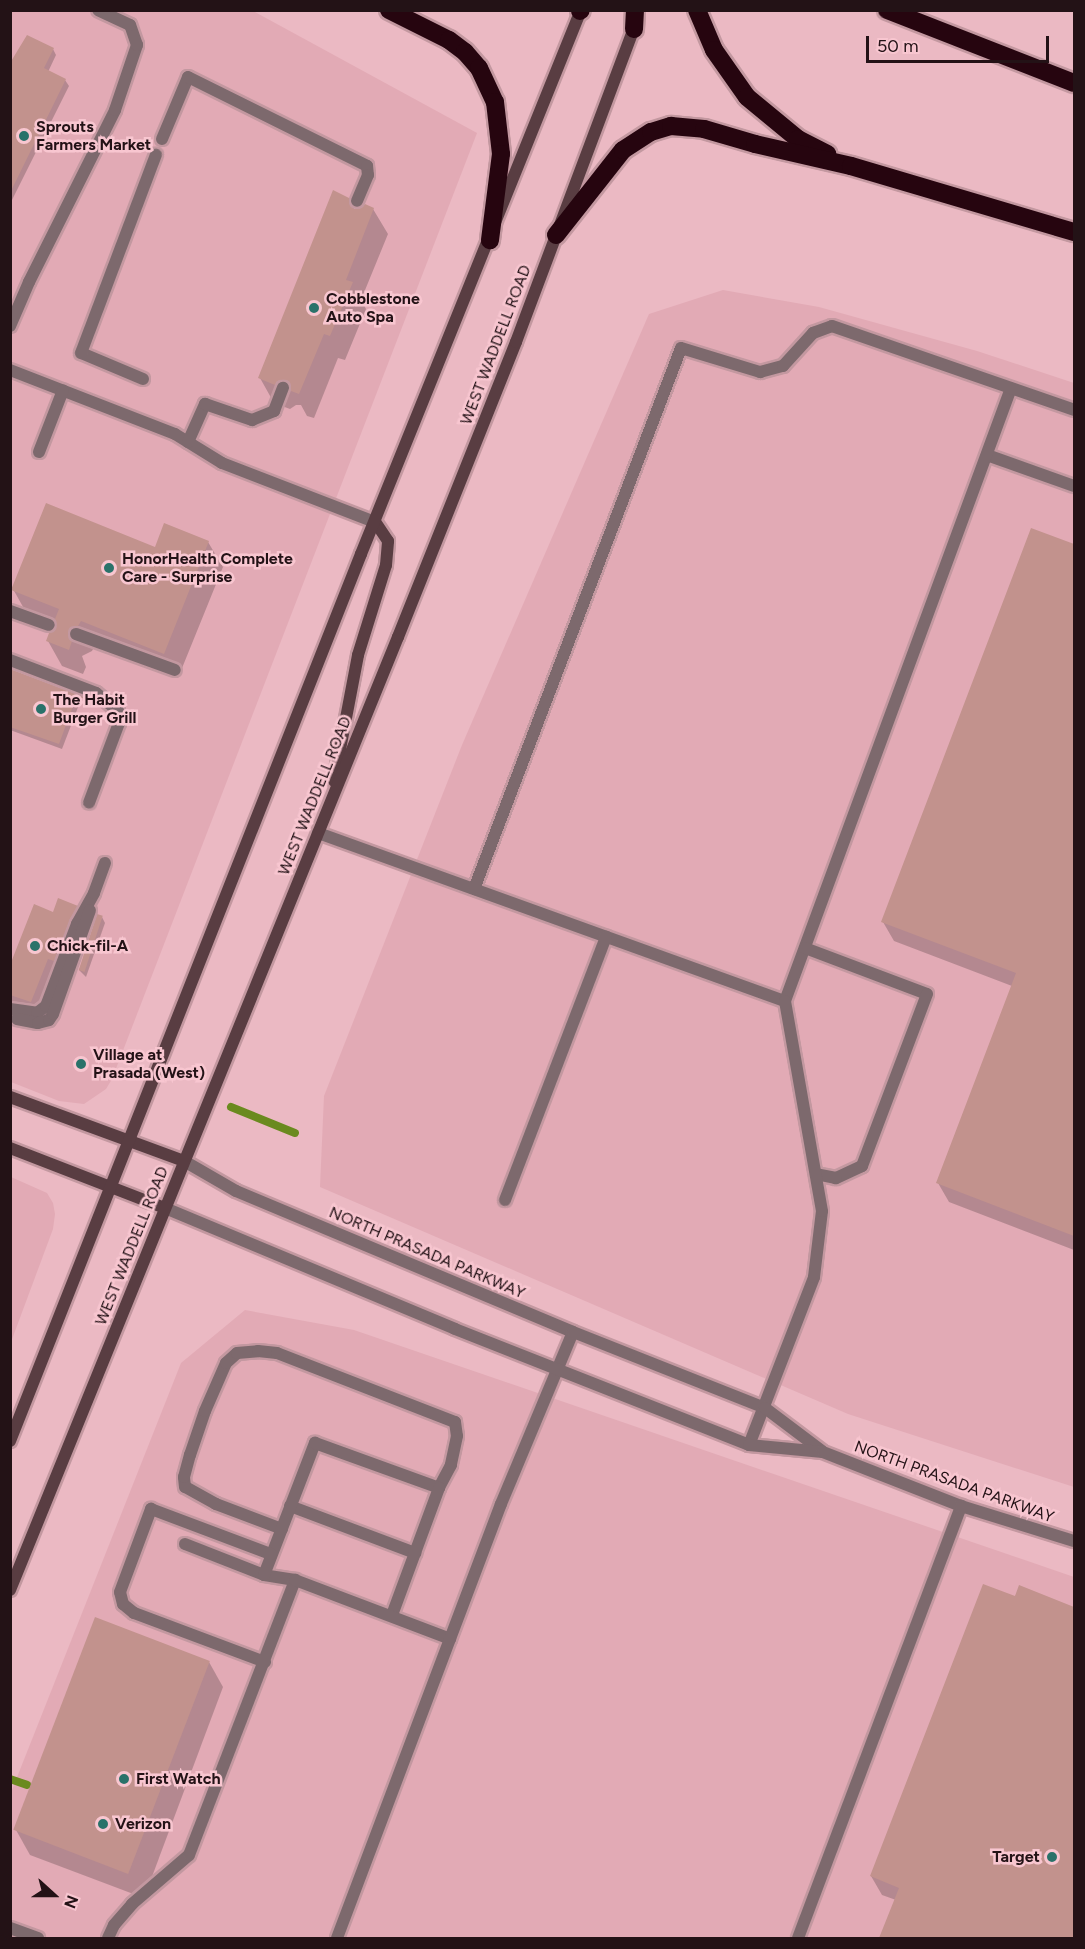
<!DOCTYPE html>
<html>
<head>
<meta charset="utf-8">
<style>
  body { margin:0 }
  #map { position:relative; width:1085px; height:1949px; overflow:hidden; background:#ebb9c3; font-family:Figtree,sans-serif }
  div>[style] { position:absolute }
  .built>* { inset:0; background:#e2aab5 }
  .shadow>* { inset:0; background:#0003 }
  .stream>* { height:8px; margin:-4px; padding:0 4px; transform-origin:4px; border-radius:4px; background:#6a8a1f }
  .building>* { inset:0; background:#c2928d; transform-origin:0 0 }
  .roads { filter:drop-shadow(2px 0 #c398a0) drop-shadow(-2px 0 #c398a0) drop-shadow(0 2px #c398a0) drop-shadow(0 -2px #c398a0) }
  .lane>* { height:12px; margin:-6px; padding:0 6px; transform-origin:6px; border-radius:6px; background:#7d696d }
  .street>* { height:12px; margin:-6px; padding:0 6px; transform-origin:6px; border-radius:6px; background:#7d696d }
  .secondary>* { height:12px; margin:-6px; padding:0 6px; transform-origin:6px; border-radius:6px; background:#593d42 }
  .highway>* { height:18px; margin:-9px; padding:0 9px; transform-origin:9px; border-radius:9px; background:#26050f }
  .dots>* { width:16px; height:16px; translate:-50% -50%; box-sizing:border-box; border:3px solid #f8c6d0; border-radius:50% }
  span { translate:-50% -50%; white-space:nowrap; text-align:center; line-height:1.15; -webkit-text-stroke:5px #f8c6d0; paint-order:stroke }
  .poi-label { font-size:16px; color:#231216; font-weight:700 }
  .left { translate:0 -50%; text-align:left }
  .right { translate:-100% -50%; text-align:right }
  .street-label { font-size:16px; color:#231216 }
  .frame { position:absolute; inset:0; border:12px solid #231216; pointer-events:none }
  .north { position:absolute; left:24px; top:1865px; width:60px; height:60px; -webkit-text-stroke:4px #f8c6d0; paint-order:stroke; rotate:111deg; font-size:16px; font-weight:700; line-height:24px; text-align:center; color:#231216 }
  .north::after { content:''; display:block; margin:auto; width:21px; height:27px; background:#231216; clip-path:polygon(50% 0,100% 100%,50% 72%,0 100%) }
  .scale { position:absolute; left:866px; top:36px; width:183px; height:27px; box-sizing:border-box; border:3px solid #231216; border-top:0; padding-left:8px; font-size:18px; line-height:21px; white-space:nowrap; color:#231216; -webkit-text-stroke:4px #f8c6d0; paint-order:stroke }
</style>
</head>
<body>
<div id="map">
  <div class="built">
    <i style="clip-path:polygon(10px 11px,253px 11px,477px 133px,112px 1079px,106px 1089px,84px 1104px,59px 1101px,11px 1082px)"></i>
    <i style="clip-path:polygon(723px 290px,819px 307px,977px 351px,1074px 383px,1074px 1487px,848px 1414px,320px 1187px,324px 1096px,462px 745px,649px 314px)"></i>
    <i style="clip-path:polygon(11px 1177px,47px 1193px,53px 1203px,55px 1214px,53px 1229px,11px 1342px)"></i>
    <i style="clip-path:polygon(245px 1310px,354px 1330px,1074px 1577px,1074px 1938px,11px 1938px,10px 1795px,181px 1363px)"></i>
  </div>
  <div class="shadow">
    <i style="clip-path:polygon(53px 49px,56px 55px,48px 72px,65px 80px,69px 86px,10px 204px,10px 66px)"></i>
    <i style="clip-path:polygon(348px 199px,355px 210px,373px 209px,388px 234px,361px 300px,366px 309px,345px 360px,338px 358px,314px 418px,307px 416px,301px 405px,296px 405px,290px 409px,274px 403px,260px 378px)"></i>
    <i style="clip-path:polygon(1031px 530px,1074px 546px,1074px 1250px,949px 1202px,938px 1183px,1012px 986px,894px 941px,883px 922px)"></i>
    <i style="clip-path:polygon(208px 542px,223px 567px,178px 678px,95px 645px,92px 651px,82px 656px,86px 667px,83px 674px,62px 666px,48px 641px,58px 627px,27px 614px,13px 589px,156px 549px)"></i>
    <i style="clip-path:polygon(10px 671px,77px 696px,80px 702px,62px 749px,10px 730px)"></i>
    <i style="clip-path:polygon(76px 907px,85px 922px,39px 1016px,10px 1005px,10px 964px,54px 914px)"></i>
    <i style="clip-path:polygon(102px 917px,105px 923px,86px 977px,79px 970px)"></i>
    <i style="clip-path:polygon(1020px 1587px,1074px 1608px,1074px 1938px,881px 1938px,896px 1900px,882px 1895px,871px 1876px)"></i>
    <i style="clip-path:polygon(209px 1662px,223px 1687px,144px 1898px,30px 1855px,16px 1830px)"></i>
  </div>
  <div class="stream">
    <i style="left:231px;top:1107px;width:69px;rotate:22.1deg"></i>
    <i style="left:10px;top:1779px;width:18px;rotate:19deg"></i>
  </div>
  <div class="building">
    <i style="clip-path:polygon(27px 35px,54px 48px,44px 68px,66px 79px,10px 193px,10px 63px)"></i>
    <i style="clip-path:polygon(333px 190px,349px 198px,350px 205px,354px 209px,361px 208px,365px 204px,374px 208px,346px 280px,353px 282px,330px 336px,324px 334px,299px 394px,291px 391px,287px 381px,281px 380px,275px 385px,258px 378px)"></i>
    <i style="clip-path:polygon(46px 503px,155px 547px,164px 523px,209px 541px,164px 654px,81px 621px,78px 626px,69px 631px,68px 636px,72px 641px,69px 650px,46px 641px,49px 633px,56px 628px,55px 619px,59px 609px,11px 590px)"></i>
    <i style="clip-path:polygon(1031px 528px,1074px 544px,1074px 1236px,936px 1183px,1016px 973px,881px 922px)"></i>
    <i style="clip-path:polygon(10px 669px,87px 698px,76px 698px,59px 744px,10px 727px)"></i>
    <i style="clip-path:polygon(58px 898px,78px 906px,54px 961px,48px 959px,31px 1002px,10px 995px,10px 965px,34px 904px,53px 912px)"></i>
    <i style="left:97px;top:914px;width:6px;height:59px;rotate:18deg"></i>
    <i style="clip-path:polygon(983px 1584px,1015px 1596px,1019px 1585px,1074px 1607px,1074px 1938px,879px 1938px,899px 1888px,870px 1876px)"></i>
    <i style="left:95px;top:1617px;width:123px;height:228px;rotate:21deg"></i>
  </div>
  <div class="roads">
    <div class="lane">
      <i style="left:162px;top:139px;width:67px;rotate:-67.2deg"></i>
      <i style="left:188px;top:77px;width:200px;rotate:26.4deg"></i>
      <i style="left:367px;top:166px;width:9px;rotate:84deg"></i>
      <i style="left:368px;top:175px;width:28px;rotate:113deg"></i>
      <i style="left:10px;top:326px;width:48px;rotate:-66.6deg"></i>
      <i style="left:29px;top:282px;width:192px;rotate:-63.4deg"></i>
      <i style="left:115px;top:110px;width:69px;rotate:-71.3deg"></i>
      <i style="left:137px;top:45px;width:21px;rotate:-109deg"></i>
      <i style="left:130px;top:25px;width:35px;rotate:-155deg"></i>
      <i style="left:10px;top:370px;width:177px;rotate:21.2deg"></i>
      <i style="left:175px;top:434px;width:55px;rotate:31.7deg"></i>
      <i style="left:222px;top:463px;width:164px;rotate:21.1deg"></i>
      <i style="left:143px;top:379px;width:67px;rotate:-157.2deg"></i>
      <i style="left:81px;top:353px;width:212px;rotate:-69.3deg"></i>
      <i style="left:188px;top:442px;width:42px;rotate:-65.9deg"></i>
      <i style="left:205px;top:404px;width:50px;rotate:18.8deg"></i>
      <i style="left:252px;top:420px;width:24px;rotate:-22deg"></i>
      <i style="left:274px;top:411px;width:25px;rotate:-69deg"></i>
      <i style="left:39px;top:452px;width:66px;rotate:-68.8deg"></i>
      <i style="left:987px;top:455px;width:92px;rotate:19.6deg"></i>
      <i style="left:10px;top:611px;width:41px;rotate:19.7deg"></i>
      <i style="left:76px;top:634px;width:105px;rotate:20deg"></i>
      <i style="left:10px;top:660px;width:92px;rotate:21deg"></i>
      <i style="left:96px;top:693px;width:28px;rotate:39deg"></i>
      <i style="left:118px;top:711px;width:12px;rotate:85deg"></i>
      <i style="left:119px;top:723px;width:85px;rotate:110.6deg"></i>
      <i style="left:318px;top:833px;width:496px;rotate:19.8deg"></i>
      <i style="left:785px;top:1001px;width:653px;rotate:-69.76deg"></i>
      <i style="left:474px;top:889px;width:579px;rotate:-69.06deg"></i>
      <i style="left:681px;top:348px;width:83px;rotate:16.9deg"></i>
      <i style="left:760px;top:372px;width:24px;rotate:-15deg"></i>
      <i style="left:783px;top:366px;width:45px;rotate:-47.7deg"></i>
      <i style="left:813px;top:333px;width:20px;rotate:-20deg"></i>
      <i style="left:832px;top:326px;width:256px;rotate:19.1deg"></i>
      <i style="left:805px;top:948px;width:130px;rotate:20.7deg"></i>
      <i style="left:927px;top:994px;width:184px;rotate:110.7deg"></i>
      <i style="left:862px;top:1166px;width:29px;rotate:155deg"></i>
      <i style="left:836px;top:1178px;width:20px;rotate:-169deg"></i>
      <i style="left:10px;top:1009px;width:27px;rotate:8deg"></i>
      <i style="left:37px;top:1013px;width:11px;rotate:-38deg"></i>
      <i style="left:46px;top:1006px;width:88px;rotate:-69.3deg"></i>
      <i style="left:77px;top:924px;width:35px;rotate:-61deg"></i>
      <i style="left:94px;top:893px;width:32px;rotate:-70deg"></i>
      <i style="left:17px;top:1019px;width:21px;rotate:11deg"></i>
      <i style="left:38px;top:1023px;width:11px;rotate:-15deg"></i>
      <i style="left:49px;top:1020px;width:7px;rotate:-56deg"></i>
      <i style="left:53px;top:1014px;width:110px;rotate:-70.4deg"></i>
      <i style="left:505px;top:1200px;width:282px;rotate:-69deg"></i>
      <i style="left:749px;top:1445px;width:180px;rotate:-68.8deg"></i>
      <i style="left:814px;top:1277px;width:66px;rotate:-83.1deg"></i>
      <i style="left:822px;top:1211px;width:213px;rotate:-100deg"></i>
      <i style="left:290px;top:1506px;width:134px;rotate:20.6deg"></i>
      <i style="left:282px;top:1529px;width:71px;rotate:-159.3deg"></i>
      <i style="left:216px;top:1504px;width:35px;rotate:-151deg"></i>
      <i style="left:185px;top:1487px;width:10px;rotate:-96deg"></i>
      <i style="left:184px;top:1477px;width:23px;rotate:-75deg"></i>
      <i style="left:190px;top:1455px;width:46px;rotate:-71.2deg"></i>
      <i style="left:205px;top:1411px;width:52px;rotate:-66.4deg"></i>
      <i style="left:226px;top:1363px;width:15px;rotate:-42deg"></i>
      <i style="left:237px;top:1353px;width:21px;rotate:-5deg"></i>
      <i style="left:258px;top:1351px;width:19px;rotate:6deg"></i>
      <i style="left:277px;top:1353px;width:191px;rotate:21.2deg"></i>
      <i style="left:455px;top:1422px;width:14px;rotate:82deg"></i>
      <i style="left:457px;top:1436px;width:30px;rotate:102deg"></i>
      <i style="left:451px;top:1465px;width:26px;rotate:118deg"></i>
      <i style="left:185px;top:1544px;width:85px;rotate:21.4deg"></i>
      <i style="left:295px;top:1580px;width:31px;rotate:-171deg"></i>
      <i style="left:264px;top:1575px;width:142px;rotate:-68.9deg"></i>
      <i style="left:315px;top:1443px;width:132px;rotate:19.9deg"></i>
      <i style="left:439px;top:1488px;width:135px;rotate:110.3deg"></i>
      <i style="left:265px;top:1662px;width:140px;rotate:-159.5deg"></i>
      <i style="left:134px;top:1613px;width:14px;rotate:-141deg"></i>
      <i style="left:123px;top:1604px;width:12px;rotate:-104deg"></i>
      <i style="left:120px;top:1592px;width:89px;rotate:-69.5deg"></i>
      <i style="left:151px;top:1509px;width:128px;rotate:20.6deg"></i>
      <i style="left:10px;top:1928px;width:30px;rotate:20deg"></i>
      <i style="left:108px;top:1938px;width:14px;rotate:-65deg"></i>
      <i style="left:114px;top:1925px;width:28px;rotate:-49deg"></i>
      <i style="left:132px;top:1904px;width:75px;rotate:-40.7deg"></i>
      <i style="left:189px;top:1855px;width:295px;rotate:-68.9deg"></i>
      <i style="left:295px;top:1580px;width:166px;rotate:20.8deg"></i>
      <i style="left:337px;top:1938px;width:464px;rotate:-69.3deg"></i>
      <i style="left:501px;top:1504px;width:186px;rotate:-67.3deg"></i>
      <i style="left:798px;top:1938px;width:462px;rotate:-69.3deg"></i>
    </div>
    <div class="street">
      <i style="left:184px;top:1161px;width:60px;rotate:30deg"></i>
      <i style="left:236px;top:1191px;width:365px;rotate:22.7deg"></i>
      <i style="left:573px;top:1332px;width:206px;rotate:21.6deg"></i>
      <i style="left:765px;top:1408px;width:71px;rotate:37deg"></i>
      <i style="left:165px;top:1208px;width:314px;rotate:22.6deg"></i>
      <i style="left:455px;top:1329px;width:316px;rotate:21.5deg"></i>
      <i style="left:749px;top:1445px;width:74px;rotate:5.4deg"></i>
      <i style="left:823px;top:1452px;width:148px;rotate:21.4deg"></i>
      <i style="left:961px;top:1506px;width:118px;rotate:17.2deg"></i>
    </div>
    <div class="secondary">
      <i style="left:334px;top:781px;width:128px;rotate:-79.2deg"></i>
      <i style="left:358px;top:655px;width:94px;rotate:-72.7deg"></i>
      <i style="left:386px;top:565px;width:24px;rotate:-85deg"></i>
      <i style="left:388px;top:541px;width:23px;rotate:-124deg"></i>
      <i style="left:10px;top:1097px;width:185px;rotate:20.2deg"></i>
      <i style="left:10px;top:1148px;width:166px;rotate:21.2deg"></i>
      <i style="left:10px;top:1441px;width:954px;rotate:-68.41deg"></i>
      <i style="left:361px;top:554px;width:587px;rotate:-67.98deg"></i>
      <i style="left:10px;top:1590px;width:1029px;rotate:-67.85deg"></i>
      <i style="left:398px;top:637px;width:318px;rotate:-68.2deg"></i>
      <i style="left:516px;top:342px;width:341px;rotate:-69.4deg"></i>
    </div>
    <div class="highway">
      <i style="left:389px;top:10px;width:67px;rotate:26.6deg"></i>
      <i style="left:449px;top:40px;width:20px;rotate:37deg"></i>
      <i style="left:465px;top:52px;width:21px;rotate:49deg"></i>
      <i style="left:479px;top:68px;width:38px;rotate:65deg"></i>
      <i style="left:495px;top:102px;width:52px;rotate:83.4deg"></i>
      <i style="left:501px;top:154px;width:87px;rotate:97.3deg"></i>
      <i style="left:697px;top:10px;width:43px;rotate:67deg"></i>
      <i style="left:714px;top:50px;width:57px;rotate:54.9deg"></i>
      <i style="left:747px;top:97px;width:66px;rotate:39.5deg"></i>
      <i style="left:798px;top:139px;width:33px;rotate:27deg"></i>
      <i style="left:887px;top:10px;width:201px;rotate:21.3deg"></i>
      <i style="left:580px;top:11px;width:1px;rotate:-45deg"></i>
      <i style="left:634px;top:29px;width:19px;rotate:-87deg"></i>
      <i style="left:556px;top:235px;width:108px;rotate:-51.8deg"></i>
      <i style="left:623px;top:150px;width:33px;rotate:-33deg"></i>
      <i style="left:651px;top:132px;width:21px;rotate:-17deg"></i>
      <i style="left:671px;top:126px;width:33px;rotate:5deg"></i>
      <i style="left:704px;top:129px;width:53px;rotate:16.4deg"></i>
      <i style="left:755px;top:144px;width:98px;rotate:12.9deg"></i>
      <i style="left:851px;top:166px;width:233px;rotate:16.5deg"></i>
    </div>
  </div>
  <div class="dots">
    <i style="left:24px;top:136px;background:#2a726a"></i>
    <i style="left:314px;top:308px;background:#2a726a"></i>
    <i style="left:109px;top:568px;background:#2a726a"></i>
    <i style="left:41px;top:709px;background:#2a726a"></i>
    <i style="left:35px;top:946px;background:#2a726a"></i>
    <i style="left:81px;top:1064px;background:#2a726a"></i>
    <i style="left:124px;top:1779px;background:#2a726a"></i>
    <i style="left:103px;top:1824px;background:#2a726a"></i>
    <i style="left:1052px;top:1857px;background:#2a726a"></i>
  </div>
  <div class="poi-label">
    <span class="left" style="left:36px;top:136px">Sprouts<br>Farmers Market</span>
    <span class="left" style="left:326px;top:308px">Cobblestone<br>Auto Spa</span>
    <span class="left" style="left:122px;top:568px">HonorHealth Complete<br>Care - Surprise</span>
    <span class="left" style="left:53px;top:709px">The Habit<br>Burger Grill</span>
    <span class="left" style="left:47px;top:946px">Chick-fil-A</span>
    <span class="left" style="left:93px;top:1064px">Village at<br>Prasada (West)</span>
    <span class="left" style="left:136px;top:1779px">First Watch</span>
    <span class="left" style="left:115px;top:1824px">Verizon</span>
    <span class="right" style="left:1040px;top:1857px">Target</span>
  </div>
  <div class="street-label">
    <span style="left:496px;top:345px;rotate:-69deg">WEST WADDELL ROAD</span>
    <span style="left:315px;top:796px;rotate:-68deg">WEST WADDELL ROAD</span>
    <span style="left:132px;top:1246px;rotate:-68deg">WEST WADDELL ROAD</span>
    <span style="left:427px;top:1253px;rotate:23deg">NORTH PRASADA PARKWAY</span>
    <span style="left:954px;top:1482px;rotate:20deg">NORTH PRASADA PARKWAY</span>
  </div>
  <div class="frame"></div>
  <div class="north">N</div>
  <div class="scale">50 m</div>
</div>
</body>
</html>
